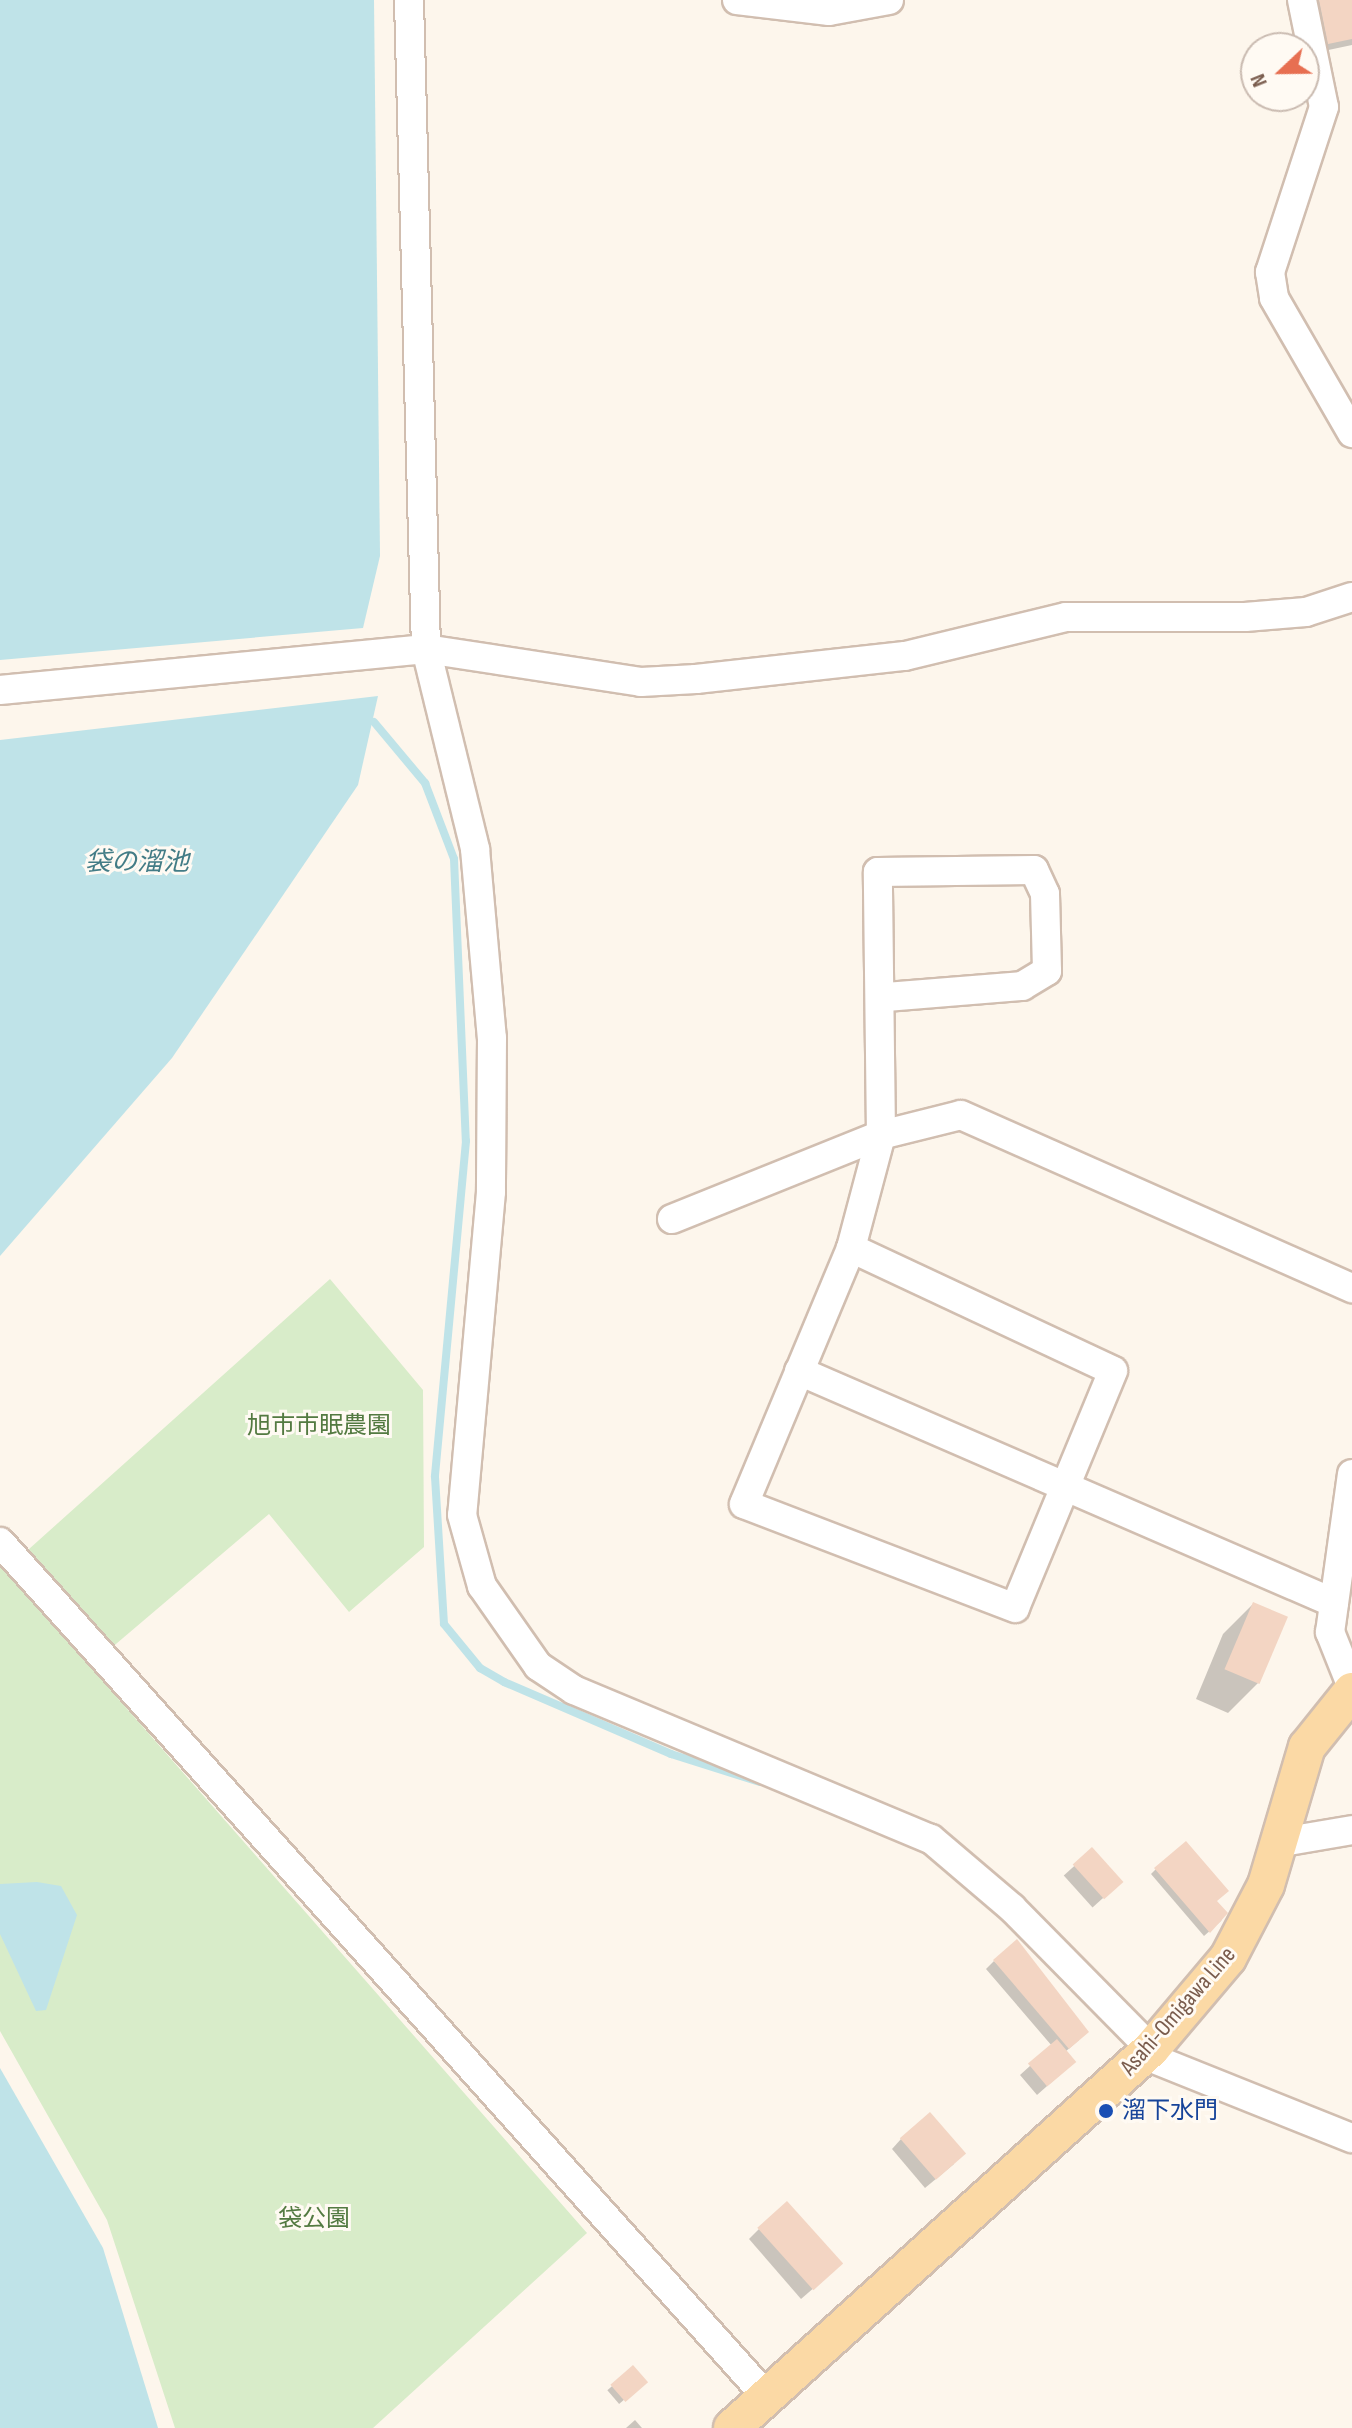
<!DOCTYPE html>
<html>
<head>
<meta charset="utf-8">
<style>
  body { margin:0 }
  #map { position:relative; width:1352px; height:2428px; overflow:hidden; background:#fdf6ec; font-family:"Sofia Sans Condensed","Noto Sans JP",sans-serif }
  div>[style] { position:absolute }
  .green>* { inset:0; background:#d8ecc9 }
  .water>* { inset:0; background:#bfe3e8 }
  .shadow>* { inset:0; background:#0003; transform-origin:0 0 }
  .stream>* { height:8px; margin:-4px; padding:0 4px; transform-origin:4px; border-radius:4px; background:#bfe3e8 }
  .building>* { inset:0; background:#f3d5c3; transform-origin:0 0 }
  .roads { filter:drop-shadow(2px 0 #d1beb0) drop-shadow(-2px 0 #d1beb0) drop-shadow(0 2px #d1beb0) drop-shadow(0 -2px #d1beb0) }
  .minor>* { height:28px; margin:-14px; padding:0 14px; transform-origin:14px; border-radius:14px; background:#fff }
  .major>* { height:36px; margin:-18px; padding:0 18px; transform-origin:18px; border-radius:18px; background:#fbd9a5 }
  .dots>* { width:22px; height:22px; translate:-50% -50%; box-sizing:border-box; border:4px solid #fffaf3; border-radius:50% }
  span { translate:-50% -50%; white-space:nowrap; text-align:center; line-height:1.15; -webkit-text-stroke:6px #fffaf3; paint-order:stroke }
  .park-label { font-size:24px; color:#537a41 }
  .street-label { font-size:24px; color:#7a5c4d }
  .transit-label { font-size:24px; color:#164399 }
  .left { translate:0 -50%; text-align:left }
  .water-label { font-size:26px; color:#437c86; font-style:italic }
  .north { position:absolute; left:1240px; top:32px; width:80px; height:80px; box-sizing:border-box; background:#fffaf3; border:2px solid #cabbb1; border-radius:50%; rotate:248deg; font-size:22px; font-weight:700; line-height:32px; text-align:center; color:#7a5c4d }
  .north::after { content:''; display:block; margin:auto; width:28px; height:36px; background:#e76f51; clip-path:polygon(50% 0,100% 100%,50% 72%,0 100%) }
</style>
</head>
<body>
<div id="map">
  <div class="green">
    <i style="clip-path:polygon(330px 1279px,423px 1390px,424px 1547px,349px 1612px,269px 1514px,103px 1655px,19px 1558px)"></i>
    <i style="clip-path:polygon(0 1564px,587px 2233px,373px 2428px,175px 2428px,107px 2220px,0 2031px)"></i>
  </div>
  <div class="water">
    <i style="clip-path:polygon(0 0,374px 0,380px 556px,363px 628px,0 660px)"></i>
    <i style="clip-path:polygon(378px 696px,358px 785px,172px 1058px,0 1256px,0 740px)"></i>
    <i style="clip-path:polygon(37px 1882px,61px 1886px,77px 1915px,46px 2010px,36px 2011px,0 1934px,0 1884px)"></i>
    <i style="clip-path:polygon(0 2068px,103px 2248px,158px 2428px,0 2428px)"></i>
  </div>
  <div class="shadow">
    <i style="clip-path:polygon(1306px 0,1352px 0,1352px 45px,1319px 52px)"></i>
    <i style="clip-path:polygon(1253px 1604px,1258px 1683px,1228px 1713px,1196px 1699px,1223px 1634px)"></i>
    <i style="left:1092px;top:1850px;width:43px;height:38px;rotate:48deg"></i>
    <i style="clip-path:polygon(1156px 1869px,1215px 1902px,1225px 1914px,1221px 1921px,1204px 1936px,1151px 1874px)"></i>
    <i style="clip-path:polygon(994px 1961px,1079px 2040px,1065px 2052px,1064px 2071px,1037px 2095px,1020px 2075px,1052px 2046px,986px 1969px)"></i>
    <i style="clip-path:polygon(901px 2139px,954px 2164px,925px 2188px,892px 2149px)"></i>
    <i style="clip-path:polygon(759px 2229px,830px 2274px,801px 2299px,749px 2239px)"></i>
    <i style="left:633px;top:2368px;width:18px;height:34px;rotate:49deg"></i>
    <i style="clip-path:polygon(635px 2420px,642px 2428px,626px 2428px)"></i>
  </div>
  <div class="stream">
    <i style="left:374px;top:722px;width:80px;rotate:50.1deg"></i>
    <i style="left:425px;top:783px;width:81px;rotate:69.1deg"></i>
    <i style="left:454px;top:859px;width:282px;rotate:87.6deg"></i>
    <i style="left:466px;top:1141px;width:337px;rotate:95.3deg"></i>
    <i style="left:435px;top:1477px;width:147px;rotate:86.5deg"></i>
    <i style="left:444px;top:1624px;width:57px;rotate:50.7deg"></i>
    <i style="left:480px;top:1668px;width:28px;rotate:30deg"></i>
    <i style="left:504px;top:1682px;width:182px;rotate:23.3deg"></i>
    <i style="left:671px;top:1754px;width:93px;rotate:17.5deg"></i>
  </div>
  <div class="building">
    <i style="clip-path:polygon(1319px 0,1352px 0,1352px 39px,1328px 44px)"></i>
    <i style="left:1253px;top:1602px;width:38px;height:73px;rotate:23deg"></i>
    <i style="clip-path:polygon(1186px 1841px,1229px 1891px,1217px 1901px,1228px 1913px,1210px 1933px,1154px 1868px)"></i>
    <i style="left:1092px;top:1847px;width:47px;height:26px;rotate:48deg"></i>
    <i style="clip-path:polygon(1017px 1939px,1089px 2032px,1069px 2049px,993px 1960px)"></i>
    <i style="left:1057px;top:2039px;width:30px;height:38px;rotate:50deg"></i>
    <i style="left:930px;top:2112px;width:55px;height:40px;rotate:49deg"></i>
    <i style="left:787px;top:2201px;width:84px;height:40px;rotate:48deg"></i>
    <i style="left:633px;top:2365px;width:23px;height:30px;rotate:49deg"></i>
  </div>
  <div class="roads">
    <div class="minor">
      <i style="left:409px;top:0;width:649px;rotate:88.5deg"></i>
      <i style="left:426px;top:649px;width:206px;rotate:76.2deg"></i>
      <i style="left:475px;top:849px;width:190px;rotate:84.9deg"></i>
      <i style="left:492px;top:1038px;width:154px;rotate:90.4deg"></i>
      <i style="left:491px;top:1192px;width:324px;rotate:95.1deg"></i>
      <i style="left:462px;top:1515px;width:74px;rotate:74.3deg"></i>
      <i style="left:482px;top:1586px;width:98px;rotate:55deg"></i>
      <i style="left:538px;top:1666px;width:43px;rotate:33.7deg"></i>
      <i style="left:574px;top:1690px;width:387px;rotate:22.7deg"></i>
      <i style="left:931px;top:1839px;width:106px;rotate:40.4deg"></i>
      <i style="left:1012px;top:1908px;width:198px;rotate:45.4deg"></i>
      <i style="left:737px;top:0;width:93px;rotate:6.8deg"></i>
      <i style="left:829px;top:11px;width:61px;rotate:-10.4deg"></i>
      <i style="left:1302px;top:0;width:109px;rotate:78.4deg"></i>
      <i style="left:1324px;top:107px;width:174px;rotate:108.1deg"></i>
      <i style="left:1270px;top:272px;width:26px;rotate:81deg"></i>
      <i style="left:1274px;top:298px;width:156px;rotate:60deg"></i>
      <i style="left:0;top:690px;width:428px;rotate:-5.5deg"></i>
      <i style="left:426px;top:649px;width:218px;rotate:8.7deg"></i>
      <i style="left:641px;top:682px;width:55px;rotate:-3.1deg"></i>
      <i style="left:696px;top:679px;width:210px;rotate:-6.3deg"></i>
      <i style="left:905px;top:656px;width:166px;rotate:-13.6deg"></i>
      <i style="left:1066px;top:617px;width:179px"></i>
      <i style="left:1245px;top:617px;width:61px;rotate:-4.7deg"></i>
      <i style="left:1306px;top:612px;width:48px;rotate:-18.1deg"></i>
      <i style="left:672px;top:1219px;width:225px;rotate:-21.9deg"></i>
      <i style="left:881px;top:1135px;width:82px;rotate:-14deg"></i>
      <i style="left:961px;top:1115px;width:428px;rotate:23.9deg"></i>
      <i style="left:851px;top:1248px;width:289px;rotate:25.1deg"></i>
      <i style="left:1113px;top:1371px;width:256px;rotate:112.5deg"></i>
      <i style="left:1015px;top:1608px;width:290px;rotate:-159deg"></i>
      <i style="left:744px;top:1504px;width:277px;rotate:-67.3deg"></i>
      <i style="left:851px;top:1248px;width:117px;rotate:-75.1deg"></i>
      <i style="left:881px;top:1135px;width:263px;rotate:-90.7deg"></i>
      <i style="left:878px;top:872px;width:156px;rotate:-0.7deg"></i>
      <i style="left:1034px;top:870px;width:26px;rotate:65deg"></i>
      <i style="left:1045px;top:894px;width:77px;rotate:88.5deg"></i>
      <i style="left:1047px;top:971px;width:29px;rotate:149deg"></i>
      <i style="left:1022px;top:986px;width:138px;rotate:175.4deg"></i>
      <i style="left:799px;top:1371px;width:583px;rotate:23.44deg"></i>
      <i style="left:1352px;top:1474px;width:160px;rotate:97.9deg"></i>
      <i style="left:1330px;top:1632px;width:59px;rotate:68.2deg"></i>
      <i style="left:0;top:1542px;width:1149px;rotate:48.11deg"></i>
      <i style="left:1282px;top:1842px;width:71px;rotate:-9.7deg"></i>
      <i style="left:1144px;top:2055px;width:224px;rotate:21.8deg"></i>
    </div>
    <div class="major">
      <i style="left:732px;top:2428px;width:565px;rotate:-42.13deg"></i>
      <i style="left:1151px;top:2049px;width:119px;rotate:-49.8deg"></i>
      <i style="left:1228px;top:1958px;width:82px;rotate:-62.5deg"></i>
      <i style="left:1266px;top:1885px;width:144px;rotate:-73.5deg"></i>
      <i style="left:1307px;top:1747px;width:72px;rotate:-51.2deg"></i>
    </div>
  </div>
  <div class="dots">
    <i style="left:1106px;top:2111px;background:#1a4fb4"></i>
  </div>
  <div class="park-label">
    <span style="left:319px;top:1426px">旭市市眠農園</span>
    <span style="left:314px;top:2219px">袋公園</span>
  </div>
  <div class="street-label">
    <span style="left:1178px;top:2011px;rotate:-49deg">Asahi-Omigawa Line</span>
  </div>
  <div class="transit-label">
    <span class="left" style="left:1122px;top:2111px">溜下水門</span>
  </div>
  <div class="water-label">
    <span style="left:137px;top:863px">袋の溜池</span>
  </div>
  <div class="north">N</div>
</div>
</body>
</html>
